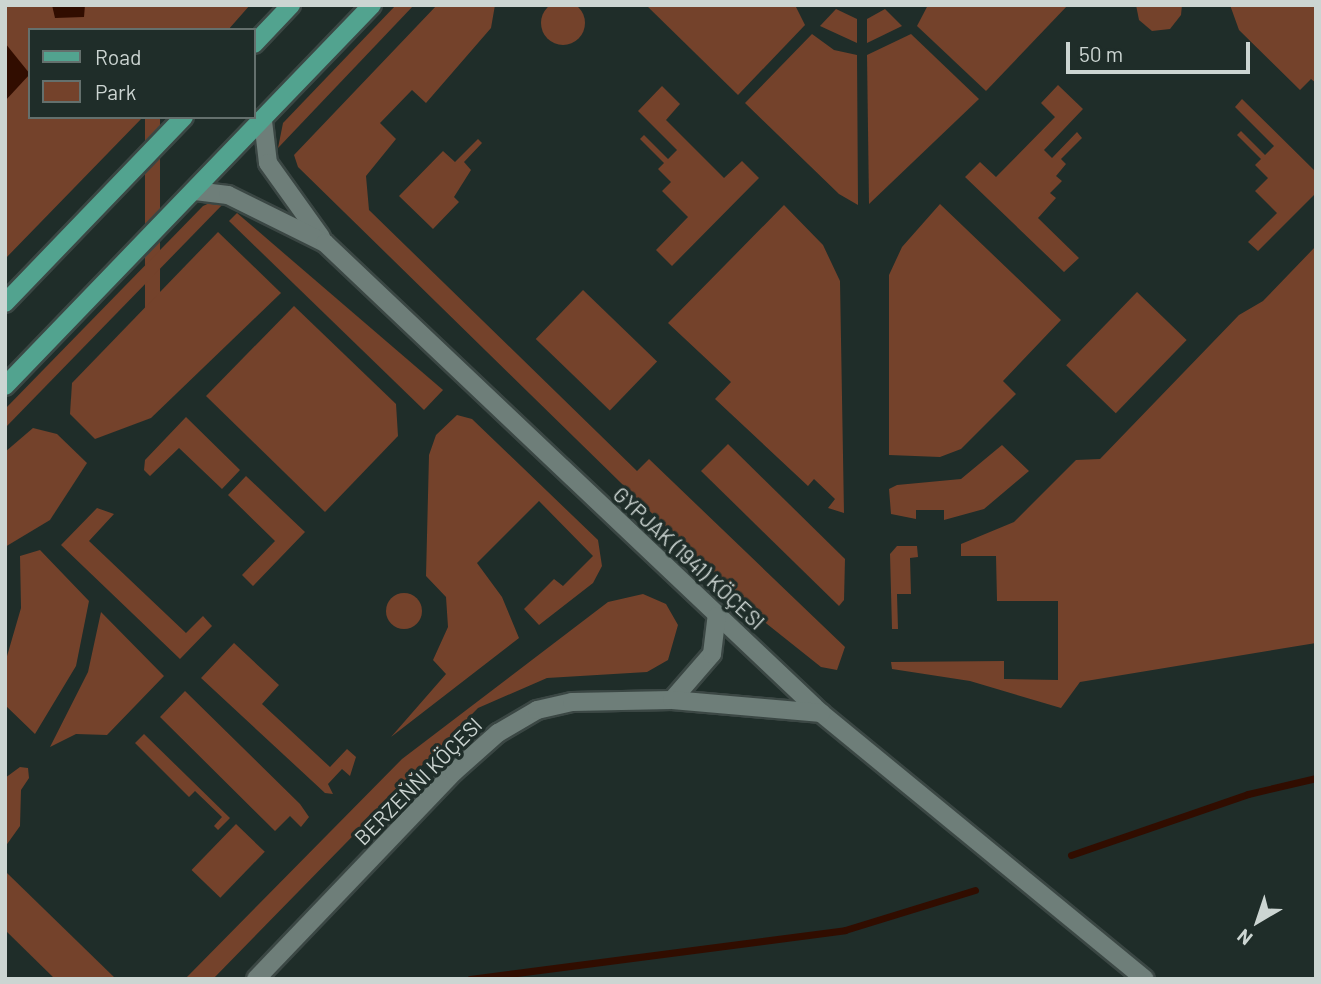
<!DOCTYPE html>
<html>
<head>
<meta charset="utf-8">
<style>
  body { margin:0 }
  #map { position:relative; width:1321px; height:984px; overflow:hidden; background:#1f2d29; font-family:Barlow,sans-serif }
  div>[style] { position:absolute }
  .green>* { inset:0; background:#74422b; transform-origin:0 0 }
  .round { border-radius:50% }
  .water>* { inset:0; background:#310d00 }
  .stream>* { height:7px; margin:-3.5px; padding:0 3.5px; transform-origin:3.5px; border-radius:3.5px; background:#310d00 }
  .roads { filter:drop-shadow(2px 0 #3b4744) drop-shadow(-2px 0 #3b4744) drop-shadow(0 2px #3b4744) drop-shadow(0 -2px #3b4744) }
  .minor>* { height:18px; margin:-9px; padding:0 9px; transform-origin:9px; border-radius:9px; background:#6e7e79 }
  .major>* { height:18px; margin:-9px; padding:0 9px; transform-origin:9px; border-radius:9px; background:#52a38f }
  span { translate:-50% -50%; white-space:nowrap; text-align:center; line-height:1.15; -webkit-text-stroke:7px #1f2d29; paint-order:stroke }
  .street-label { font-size:21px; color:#ccd5d2 }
  .frame { position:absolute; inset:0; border:7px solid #ccd5d2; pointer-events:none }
  .legend { position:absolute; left:28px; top:28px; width:228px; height:91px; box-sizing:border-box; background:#1f2d29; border:2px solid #64706d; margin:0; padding:9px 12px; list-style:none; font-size:21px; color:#ccd5d2 }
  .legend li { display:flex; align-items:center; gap:14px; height:35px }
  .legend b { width:35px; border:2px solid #64706d }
  .north { position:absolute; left:1223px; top:886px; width:70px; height:70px; -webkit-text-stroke:5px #1f2d29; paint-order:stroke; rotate:219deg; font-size:19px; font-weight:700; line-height:28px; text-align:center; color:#ccd5d2 }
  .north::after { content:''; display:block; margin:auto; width:24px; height:32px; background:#ccd5d2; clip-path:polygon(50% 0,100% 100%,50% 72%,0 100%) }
  .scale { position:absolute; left:1066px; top:42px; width:184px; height:32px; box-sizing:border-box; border:4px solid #ccd5d2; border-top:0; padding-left:9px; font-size:21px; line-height:24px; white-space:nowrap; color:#ccd5d2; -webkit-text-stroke:5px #1f2d29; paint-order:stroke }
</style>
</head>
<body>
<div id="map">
  <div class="green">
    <i class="round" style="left:541px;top:1px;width:44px;height:44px"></i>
    <i style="clip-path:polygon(5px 5px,250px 5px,228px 30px,30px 30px,30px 117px,143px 117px,5px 259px)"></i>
    <i style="clip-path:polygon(396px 5px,414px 5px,278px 148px,283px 123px)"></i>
    <i style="clip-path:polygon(437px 5px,495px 5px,491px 28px,426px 103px,412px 90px,380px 123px,396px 139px,366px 176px,369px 210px,637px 471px,649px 459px,845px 647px,837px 670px,821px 667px,757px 616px,298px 167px,294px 155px)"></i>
    <i style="clip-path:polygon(646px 5px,795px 5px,805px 25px,738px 95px)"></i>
    <i style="clip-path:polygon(928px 5px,1068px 5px,986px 91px,917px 26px)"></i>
    <i style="clip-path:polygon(1136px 5px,1182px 5px,1181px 15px,1170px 29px,1152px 31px,1139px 20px)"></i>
    <i style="clip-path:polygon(1230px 5px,1316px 5px,1316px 83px,1311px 79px,1300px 90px,1239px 30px)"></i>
    <i style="clip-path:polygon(836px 9px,857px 19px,857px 43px,820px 26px)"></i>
    <i style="clip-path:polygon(885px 9px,902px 26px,867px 43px,867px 19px)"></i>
    <i style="clip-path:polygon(812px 34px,834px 50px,857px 55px,858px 205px,839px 194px,745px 103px)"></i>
    <i style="clip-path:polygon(911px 34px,979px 99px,869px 204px,867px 55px)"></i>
    <i style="clip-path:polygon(1058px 85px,1083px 109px,1044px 150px,1052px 158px,1077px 132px,1082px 138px,1061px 159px,1066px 164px,1056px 176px,1062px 181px,1050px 193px,1056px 198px,1038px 218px,1079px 258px,1064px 272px,965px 177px,980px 162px,996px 177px,1055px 117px,1041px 103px)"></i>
    <i style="clip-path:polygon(662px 86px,680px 104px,666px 120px,724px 178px,742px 161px,759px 178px,672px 266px,656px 250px,688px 217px,662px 191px,671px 182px,658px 169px,664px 163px,640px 139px,644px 135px,668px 159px,677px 150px,638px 111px)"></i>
    <i style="clip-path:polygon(1242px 99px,1316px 172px,1316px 193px,1258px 251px,1248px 242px,1277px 213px,1255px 191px,1268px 178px,1255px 165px,1261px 159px,1237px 135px,1241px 131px,1265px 155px,1274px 146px,1235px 107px)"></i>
    <i style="left:145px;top:117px;width:15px;height:201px"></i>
    <i style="clip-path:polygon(478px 139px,482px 143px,464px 162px,471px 170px,454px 197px,459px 202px,433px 229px,399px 196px,443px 151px,455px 162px)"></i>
    <i style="clip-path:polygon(216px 200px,224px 203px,5px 428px,5px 409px,203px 206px)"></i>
    <i style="clip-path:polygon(940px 204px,1061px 320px,1003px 381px,1016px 394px,961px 449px,940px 457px,889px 455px,889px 275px,902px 247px)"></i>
    <i style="clip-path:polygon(784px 205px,823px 245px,840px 281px,844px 513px,828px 508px,835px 499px,814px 479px,808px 486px,715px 399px,731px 382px,668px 323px)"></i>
    <i style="clip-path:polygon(237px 213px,443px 390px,424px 410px,229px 221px)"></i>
    <i style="clip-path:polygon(218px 232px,281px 293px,151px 418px,95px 439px,70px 414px,72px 383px)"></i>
    <i style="clip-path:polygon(1316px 246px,1316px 643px,1080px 682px,1061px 708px,970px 681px,892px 669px,891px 662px,1004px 661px,1004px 679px,1058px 680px,1058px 601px,997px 601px,996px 556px,961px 556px,961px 544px,1014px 522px,1076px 460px,1100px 459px,1239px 315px,1263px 301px)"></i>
    <i style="left:583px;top:290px;width:103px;height:68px;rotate:44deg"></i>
    <i style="left:1137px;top:292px;width:69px;height:102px;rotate:44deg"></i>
    <i style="clip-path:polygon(294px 306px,396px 404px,398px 436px,325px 512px,206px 396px)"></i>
    <i style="clip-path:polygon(457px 415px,472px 419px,598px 540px,602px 566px,593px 583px,539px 625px,524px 609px,554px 579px,563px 586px,593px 556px,539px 501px,477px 563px,502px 597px,519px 638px,391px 737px,446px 674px,433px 660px,448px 627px,446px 597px,426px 576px,429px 455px,436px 435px)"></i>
    <i style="clip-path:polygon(186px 417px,240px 470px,222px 489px,179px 448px,150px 476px,144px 470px,145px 460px)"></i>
    <i style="clip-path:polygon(33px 428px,57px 434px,87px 463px,50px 520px,5px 547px,5px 452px)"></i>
    <i style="clip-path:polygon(728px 444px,845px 559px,844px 600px,839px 606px,701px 471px)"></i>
    <i style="clip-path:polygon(1002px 445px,1029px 471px,984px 509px,944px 520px,944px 510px,916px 510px,916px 519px,891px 514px,889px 489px,897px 485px,961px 479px)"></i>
    <i style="clip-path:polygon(246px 476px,305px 532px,253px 586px,242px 575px,275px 541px,228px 495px)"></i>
    <i style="clip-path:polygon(97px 508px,114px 514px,89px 541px,186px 633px,203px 616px,212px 626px,180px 659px,61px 545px)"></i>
    <i style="clip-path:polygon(897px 546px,917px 546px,918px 557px,910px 558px,911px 594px,897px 594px,898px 629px,892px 629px,890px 554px)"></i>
    <i style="clip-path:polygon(40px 550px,89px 601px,76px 666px,35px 734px,5px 705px,5px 663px,21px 608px,20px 556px)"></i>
    <i class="round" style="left:386px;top:593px;width:36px;height:36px"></i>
    <i style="clip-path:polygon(643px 594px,666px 604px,678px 625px,668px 660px,647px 672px,547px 678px,478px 708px,213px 979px,185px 979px,402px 759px,608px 602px)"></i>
    <i style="clip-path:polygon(101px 612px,164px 676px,107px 735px,76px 734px,50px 747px,88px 672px)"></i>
    <i style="clip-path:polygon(234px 643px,279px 685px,262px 704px,330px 767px,347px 749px,356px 757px,350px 776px,342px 769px,328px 784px,333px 794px,325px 793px,201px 678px)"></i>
    <i style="clip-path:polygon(185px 691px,300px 804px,309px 817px,301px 827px,290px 816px,275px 831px,160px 717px)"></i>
    <i style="clip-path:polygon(144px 734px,230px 818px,218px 830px,214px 826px,222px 817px,195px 791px,189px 797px,135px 743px)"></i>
    <i style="clip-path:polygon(20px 767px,28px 768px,29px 778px,21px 790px,20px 826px,5px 847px,5px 778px)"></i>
    <i style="left:236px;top:824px;width:40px;height:64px;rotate:44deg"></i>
    <i style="clip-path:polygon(5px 875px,7px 873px,116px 979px,55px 979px,5px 930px)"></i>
  </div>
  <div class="water">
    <i style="clip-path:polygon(52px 5px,85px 5px,84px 17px,55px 18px)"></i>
    <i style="clip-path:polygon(5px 43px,30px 74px,5px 101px)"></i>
  </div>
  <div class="stream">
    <i style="left:1071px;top:855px;width:187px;rotate:-19deg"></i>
    <i style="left:1248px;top:794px;width:70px;rotate:-13.2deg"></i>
    <i style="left:470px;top:979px;width:378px;rotate:-7.4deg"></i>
    <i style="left:845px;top:930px;width:136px;rotate:-17.1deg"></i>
  </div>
  <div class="roads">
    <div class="minor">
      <i style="left:263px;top:121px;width:42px;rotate:83.2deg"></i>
      <i style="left:268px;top:163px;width:91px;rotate:54.4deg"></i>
      <i style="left:195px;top:191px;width:33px;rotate:7deg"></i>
      <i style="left:228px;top:195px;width:108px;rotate:26.3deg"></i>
      <i style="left:325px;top:243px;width:683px;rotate:43.46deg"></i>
      <i style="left:821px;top:713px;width:419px;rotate:39.4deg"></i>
      <i style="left:672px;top:700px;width:61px;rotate:-49deg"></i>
      <i style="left:712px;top:654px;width:38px;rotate:-83deg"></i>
      <i style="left:256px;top:979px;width:286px;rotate:-46.3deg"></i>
      <i style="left:454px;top:772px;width:59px;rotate:-41.6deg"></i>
      <i style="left:498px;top:733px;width:45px;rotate:-30.5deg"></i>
      <i style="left:537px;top:710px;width:36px;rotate:-13deg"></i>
      <i style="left:572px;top:702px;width:100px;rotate:-1.1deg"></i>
      <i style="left:672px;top:700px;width:150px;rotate:5deg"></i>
    </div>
    <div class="major">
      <i style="left:254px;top:44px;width:54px;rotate:-46.5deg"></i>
      <i style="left:5px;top:303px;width:258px;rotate:-46.1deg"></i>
      <i style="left:5px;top:386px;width:529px;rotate:-46.07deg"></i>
    </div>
  </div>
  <div class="street-label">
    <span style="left:689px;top:558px;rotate:43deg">GYPJAK (1941) KÖÇESI</span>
    <span style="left:418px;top:781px;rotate:-45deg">BERZEŇŇI KÖÇESI</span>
  </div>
  <div class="frame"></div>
  <ul class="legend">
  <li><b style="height:9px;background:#52a38f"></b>Road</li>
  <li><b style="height:19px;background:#74422b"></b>Park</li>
  </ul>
  <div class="north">N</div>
  <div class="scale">50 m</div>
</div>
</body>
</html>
